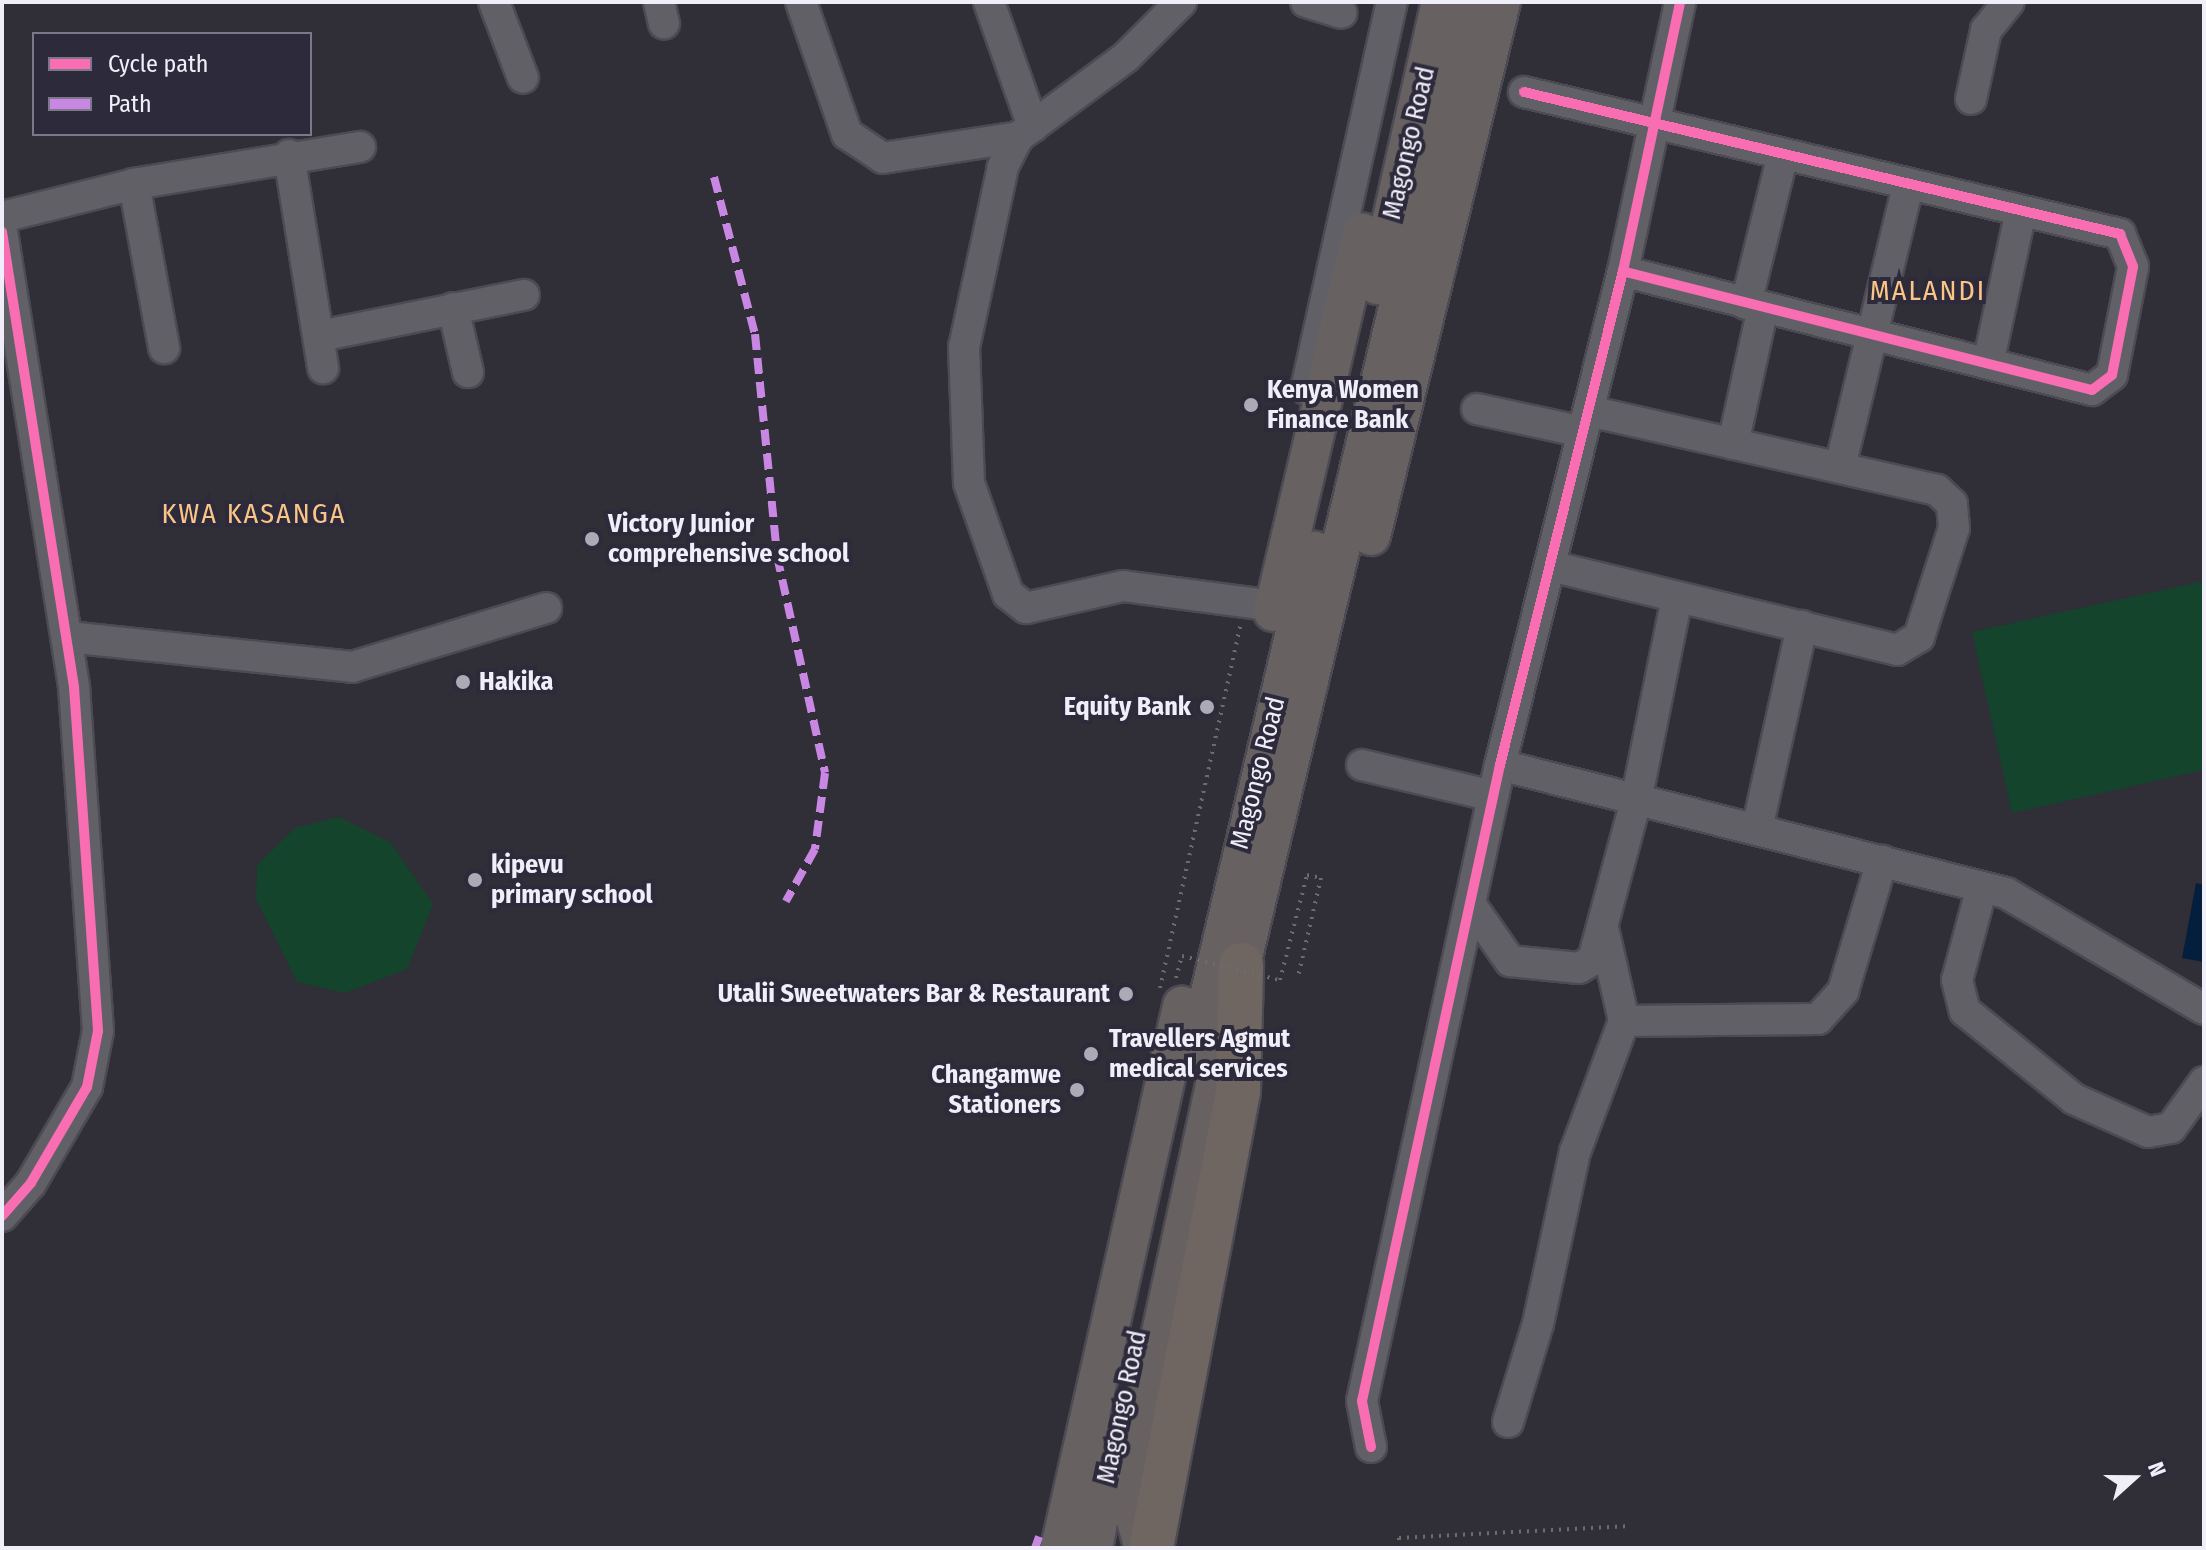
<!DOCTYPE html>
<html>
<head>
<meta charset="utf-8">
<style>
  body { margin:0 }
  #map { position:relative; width:2206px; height:1550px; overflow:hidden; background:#302e37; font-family:"Fira Sans Condensed",sans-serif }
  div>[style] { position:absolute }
  .green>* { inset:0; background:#14442c }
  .water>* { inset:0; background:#041f3d }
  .path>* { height:4px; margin-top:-2px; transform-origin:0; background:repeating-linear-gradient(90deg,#6c6b71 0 2px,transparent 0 8px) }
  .roads { filter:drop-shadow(2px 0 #4c4a53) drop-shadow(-2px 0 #4c4a53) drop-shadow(0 2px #4c4a53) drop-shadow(0 -2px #4c4a53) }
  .minor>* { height:30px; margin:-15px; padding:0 15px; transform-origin:15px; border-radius:15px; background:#616067 }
  .major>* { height:38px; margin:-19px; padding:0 19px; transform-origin:19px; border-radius:19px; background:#676161 }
  .highway>* { height:44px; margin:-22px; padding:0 22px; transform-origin:22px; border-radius:22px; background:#6f6561 }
  .path-bridge>* { height:4px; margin-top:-2px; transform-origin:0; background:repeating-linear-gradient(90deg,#6c6b71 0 2px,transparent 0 8px) }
  .quiet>* { height:8px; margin-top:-4px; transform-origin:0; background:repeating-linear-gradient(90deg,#c787e3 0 16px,transparent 0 24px) }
  .cycleway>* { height:10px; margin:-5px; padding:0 5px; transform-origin:5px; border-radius:5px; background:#f96db3 }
  .dots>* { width:22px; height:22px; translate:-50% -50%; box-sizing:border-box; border:4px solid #2d2a3b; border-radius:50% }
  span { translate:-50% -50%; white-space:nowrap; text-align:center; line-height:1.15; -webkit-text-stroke:8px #2d2a3b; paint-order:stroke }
  .street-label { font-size:26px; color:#efeef9 }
  .poi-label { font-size:26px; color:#efeef9; font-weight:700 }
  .left { translate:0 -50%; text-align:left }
  .right { translate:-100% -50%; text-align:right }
  .neighbourhood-label { font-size:28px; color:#fbc587; letter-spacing:2px }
  .frame { position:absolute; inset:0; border:4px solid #efeef9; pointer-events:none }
  .legend { position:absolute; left:32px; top:32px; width:280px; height:104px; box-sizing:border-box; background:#2d2a3b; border:2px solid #7b7887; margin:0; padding:10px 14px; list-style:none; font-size:24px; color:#efeef9 }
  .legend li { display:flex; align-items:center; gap:16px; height:40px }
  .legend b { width:40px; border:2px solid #7b7887 }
  .north { position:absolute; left:2094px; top:1438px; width:80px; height:80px; -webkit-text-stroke:6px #2d2a3b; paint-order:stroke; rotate:69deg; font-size:22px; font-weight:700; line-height:32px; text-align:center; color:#efeef9 }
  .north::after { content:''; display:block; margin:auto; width:28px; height:36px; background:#efeef9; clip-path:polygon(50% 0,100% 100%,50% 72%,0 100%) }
</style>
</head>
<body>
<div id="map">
  <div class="green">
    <i style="clip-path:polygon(2204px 581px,2204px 770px,2012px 813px,1972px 632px)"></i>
    <i style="clip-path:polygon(339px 817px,391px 843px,433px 904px,407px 969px,345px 993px,297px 982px,256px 899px,257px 865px,295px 828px)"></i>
  </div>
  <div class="water">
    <i style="clip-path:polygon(2196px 883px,2204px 885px,2204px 962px,2182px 958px)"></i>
  </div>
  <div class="path">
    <i style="left:1176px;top:978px;width:23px;rotate:-75deg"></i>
    <i style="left:1280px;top:980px;width:108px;rotate:-75.6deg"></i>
    <i style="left:1307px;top:875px;width:14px;rotate:12deg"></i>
    <i style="left:1321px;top:878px;width:102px;rotate:103.1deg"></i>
    <i style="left:1160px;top:988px;width:371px;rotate:-77.5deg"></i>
    <i style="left:1399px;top:1548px;width:10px;rotate:-90deg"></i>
    <i style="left:1399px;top:1538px;width:231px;rotate:-3deg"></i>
  </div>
  <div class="roads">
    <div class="minor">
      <i style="left:494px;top:2px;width:81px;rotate:69.1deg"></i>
      <i style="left:659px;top:2px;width:22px;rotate:77deg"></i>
      <i style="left:801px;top:2px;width:140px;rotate:70.8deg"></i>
      <i style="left:847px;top:134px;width:43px;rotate:33.7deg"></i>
      <i style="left:883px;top:158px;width:137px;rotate:-8.8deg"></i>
      <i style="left:1018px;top:137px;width:134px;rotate:-36.5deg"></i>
      <i style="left:1126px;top:57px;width:78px;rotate:-45deg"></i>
      <i style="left:989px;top:2px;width:132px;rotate:70.5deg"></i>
      <i style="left:1306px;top:2px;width:37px;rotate:17deg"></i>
      <i style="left:1524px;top:92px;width:613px;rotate:13.4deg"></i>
      <i style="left:2120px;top:234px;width:35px;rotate:68deg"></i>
      <i style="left:2133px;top:267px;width:110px;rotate:101deg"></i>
      <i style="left:2112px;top:375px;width:25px;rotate:143deg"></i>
      <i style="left:2092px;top:390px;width:484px;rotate:-165.8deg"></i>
      <i style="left:1971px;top:99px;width:71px;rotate:-77.7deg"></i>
      <i style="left:1986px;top:30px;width:36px;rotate:-51deg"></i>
      <i style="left:1018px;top:137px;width:34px;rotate:117deg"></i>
      <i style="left:1003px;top:167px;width:184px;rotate:102.2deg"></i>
      <i style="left:964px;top:347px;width:136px;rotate:87.9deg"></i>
      <i style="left:969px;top:483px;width:118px;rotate:70.6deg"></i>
      <i style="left:1008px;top:594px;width:23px;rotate:38deg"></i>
      <i style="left:1026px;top:608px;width:99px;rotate:-12.8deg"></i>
      <i style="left:1123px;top:586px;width:152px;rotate:7.5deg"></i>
      <i style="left:289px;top:155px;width:216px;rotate:80.9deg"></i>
      <i style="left:134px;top:184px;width:167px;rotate:79.6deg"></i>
      <i style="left:2px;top:217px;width:136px;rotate:-14deg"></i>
      <i style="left:134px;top:184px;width:229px;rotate:-9.3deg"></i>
      <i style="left:2px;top:232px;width:461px;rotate:81deg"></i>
      <i style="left:74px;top:687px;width:345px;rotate:86deg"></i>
      <i style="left:98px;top:1031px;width:57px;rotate:101.1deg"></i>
      <i style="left:87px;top:1087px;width:111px;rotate:120.3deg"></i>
      <i style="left:31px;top:1183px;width:44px;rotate:131.3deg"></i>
      <i style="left:1746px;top:304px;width:154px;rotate:-76.1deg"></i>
      <i style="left:453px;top:308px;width:66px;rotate:76.8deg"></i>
      <i style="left:320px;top:336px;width:208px;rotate:-11.4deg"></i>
      <i style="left:1989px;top:359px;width:151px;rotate:-77.8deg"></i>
      <i style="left:1306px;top:389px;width:396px;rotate:-77.5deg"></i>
      <i style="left:1477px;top:409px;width:108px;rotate:12.2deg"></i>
      <i style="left:1733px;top:444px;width:139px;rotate:-77.6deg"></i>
      <i style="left:1840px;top:467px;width:289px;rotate:-76.4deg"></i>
      <i style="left:1550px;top:566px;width:357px;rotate:13.6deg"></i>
      <i style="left:1897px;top:650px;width:26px;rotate:-31deg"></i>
      <i style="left:1919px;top:637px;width:114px;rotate:-72.2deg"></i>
      <i style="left:1954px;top:528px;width:24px;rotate:-95deg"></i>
      <i style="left:1952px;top:504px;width:21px;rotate:-137deg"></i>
      <i style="left:1937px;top:490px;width:357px;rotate:-167.2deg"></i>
      <i style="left:68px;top:637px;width:286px;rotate:6deg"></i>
      <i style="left:352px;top:667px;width:203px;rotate:-16.9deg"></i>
      <i style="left:1362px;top:765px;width:135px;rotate:13.3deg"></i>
      <i style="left:1500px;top:765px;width:522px;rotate:14.2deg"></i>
      <i style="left:2006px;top:893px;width:229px;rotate:30.4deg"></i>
      <i style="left:1757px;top:829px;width:208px;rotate:-77.5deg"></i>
      <i style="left:1982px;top:887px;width:96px;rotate:105deg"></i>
      <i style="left:1957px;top:980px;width:32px;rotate:76deg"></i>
      <i style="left:1965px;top:1011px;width:140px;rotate:38.9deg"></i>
      <i style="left:2074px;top:1099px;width:81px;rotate:24deg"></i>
      <i style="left:2148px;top:1132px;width:23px;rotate:-10deg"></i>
      <i style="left:2171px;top:1128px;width:57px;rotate:-54.3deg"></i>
      <i style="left:1470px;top:904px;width:70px;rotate:54.9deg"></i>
      <i style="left:1510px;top:961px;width:69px;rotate:5.8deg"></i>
      <i style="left:1579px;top:968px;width:16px;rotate:-30deg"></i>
      <i style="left:1593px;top:960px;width:165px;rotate:-74.9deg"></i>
      <i style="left:1636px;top:801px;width:208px;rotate:-78.6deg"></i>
      <i style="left:1624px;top:1021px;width:194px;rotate:-0.6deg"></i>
      <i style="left:1818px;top:1019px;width:38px;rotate:-48deg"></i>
      <i style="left:1843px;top:991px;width:136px;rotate:-73.3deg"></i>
      <i style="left:1508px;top:1422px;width:102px;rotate:-73deg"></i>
      <i style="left:1538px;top:1324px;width:176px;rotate:-77.9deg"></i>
      <i style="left:1575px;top:1152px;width:140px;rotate:-69.5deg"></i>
      <i style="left:1624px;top:1021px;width:91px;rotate:-102.7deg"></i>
      <i style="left:1371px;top:1447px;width:47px;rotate:-101.1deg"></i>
      <i style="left:1362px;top:1401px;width:651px;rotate:-77.76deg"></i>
      <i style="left:1500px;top:765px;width:509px;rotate:-76.02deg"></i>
      <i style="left:1623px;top:271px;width:275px;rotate:-78deg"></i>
    </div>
    <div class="major">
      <i style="left:1377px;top:285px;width:290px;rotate:-77.3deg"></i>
      <i style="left:1371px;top:536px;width:550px;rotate:-76.32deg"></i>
      <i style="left:1273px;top:612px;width:390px;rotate:-76.8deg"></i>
      <i style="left:1197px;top:1048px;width:511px;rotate:-76.75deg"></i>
      <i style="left:1060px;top:1548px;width:556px;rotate:-77.31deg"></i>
      <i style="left:1093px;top:1548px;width:117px;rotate:-78.7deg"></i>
      <i style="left:1144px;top:1548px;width:46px;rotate:-106.5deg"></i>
      <i style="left:1131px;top:1504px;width:47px;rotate:-86.3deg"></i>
      <i style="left:1134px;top:1457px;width:504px;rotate:-77.73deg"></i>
      <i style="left:1241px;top:965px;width:990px;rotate:-76.57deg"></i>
    </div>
    <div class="highway">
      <i style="left:1151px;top:1548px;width:464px;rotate:-79.2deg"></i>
      <i style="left:1238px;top:1092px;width:127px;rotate:-88.6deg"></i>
    </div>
  </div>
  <div class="path-bridge">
    <i style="left:1182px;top:956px;width:101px;rotate:13.8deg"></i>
  </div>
  <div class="quiet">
    <i style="left:714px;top:177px;width:162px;rotate:75.4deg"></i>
    <i style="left:755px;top:334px;width:223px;rotate:84.3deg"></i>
    <i style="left:777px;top:556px;width:222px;rotate:77.5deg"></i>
    <i style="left:825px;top:773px;width:77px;rotate:97.5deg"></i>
    <i style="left:815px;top:849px;width:60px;rotate:119.1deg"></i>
    <i style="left:1035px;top:1548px;width:12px;rotate:-70deg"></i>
  </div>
  <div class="cycleway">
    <i style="left:1524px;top:92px;width:613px;rotate:13.4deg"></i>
    <i style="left:2120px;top:234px;width:35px;rotate:68deg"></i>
    <i style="left:2133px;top:267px;width:110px;rotate:101deg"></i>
    <i style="left:2112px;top:375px;width:25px;rotate:143deg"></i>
    <i style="left:2092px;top:390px;width:484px;rotate:-165.8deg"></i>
    <i style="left:2px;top:232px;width:461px;rotate:81deg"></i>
    <i style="left:74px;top:687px;width:345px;rotate:86deg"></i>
    <i style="left:98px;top:1031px;width:57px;rotate:101.1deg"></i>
    <i style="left:87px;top:1087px;width:111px;rotate:120.3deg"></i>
    <i style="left:31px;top:1183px;width:44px;rotate:131.3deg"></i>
    <i style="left:1371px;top:1447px;width:47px;rotate:-101.1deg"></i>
    <i style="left:1362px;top:1401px;width:651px;rotate:-77.76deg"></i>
    <i style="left:1500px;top:765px;width:509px;rotate:-76.02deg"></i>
    <i style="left:1623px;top:271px;width:275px;rotate:-78deg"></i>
  </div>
  <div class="dots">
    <i style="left:1251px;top:405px;background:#acabb5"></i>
    <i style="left:592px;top:539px;background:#acabb5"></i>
    <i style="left:463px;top:682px;background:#acabb5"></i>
    <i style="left:1207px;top:707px;background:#acabb5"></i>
    <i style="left:475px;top:880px;background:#acabb5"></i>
    <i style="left:1126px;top:994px;background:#acabb5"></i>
    <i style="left:1091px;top:1054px;background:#acabb5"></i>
    <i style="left:1077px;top:1090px;background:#acabb5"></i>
  </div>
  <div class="street-label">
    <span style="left:1409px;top:143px;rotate:-77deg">Magongo Road</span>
    <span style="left:1258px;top:773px;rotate:-76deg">Magongo Road</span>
    <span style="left:1122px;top:1407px;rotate:-78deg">Magongo Road</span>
  </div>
  <div class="poi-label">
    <span class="left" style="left:1267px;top:405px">Kenya Women<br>Finance Bank</span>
    <span class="left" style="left:608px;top:539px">Victory Junior<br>comprehensive school</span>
    <span class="left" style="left:479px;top:682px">Hakika</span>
    <span class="right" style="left:1191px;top:707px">Equity Bank</span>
    <span class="left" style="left:491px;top:880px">kipevu<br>primary school</span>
    <span class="right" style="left:1110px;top:994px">Utalii Sweetwaters Bar &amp; Restaurant</span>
    <span class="left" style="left:1109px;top:1054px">Travellers Agmut<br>medical services</span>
    <span class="right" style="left:1061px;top:1090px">Changamwe<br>Stationers</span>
  </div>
  <div class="neighbourhood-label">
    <span style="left:1928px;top:291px">MALANDI</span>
    <span style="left:254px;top:514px">KWA KASANGA</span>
  </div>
  <div class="frame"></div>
  <ul class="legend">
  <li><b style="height:10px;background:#f96db3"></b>Cycle path</li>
  <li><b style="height:10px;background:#c787e3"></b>Path</li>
  </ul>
  <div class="north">N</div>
</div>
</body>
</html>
